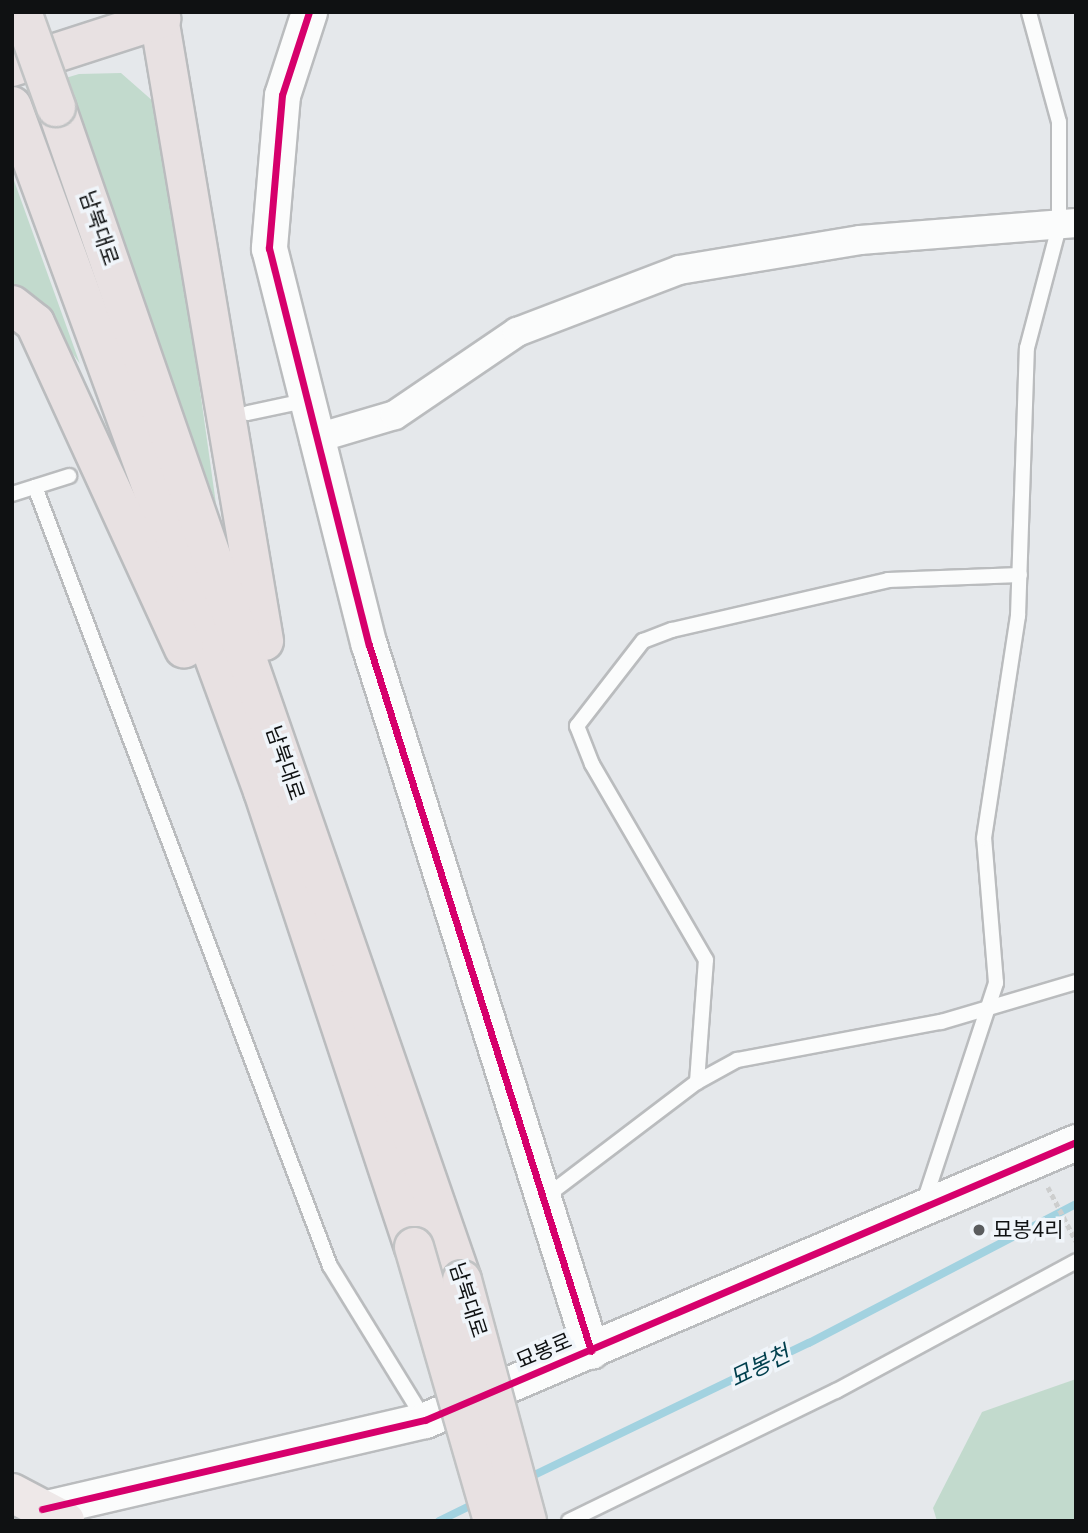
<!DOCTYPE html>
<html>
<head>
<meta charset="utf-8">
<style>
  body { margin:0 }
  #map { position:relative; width:1088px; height:1533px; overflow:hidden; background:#e5e8eb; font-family:"Nunito Sans","Noto Sans KR",sans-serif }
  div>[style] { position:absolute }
  .green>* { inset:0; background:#c2dacd }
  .stream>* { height:8px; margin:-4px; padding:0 4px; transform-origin:4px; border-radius:4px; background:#a2d2e0 }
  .path>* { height:4.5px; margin-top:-2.25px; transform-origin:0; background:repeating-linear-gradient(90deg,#cdcece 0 5px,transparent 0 8.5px) }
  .roads { filter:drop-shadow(2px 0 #babcbe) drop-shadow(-2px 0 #babcbe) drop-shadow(0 2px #babcbe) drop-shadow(0 -2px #babcbe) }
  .service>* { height:14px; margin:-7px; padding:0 7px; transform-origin:7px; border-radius:7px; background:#fbfcfc }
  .minor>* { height:28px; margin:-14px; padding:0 14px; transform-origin:14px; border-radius:14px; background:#fbfcfc }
  .tertiary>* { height:35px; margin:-17.5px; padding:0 17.5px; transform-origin:17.5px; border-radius:17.5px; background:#fbfcfc }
  .primary>* { height:38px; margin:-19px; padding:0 19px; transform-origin:19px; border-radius:19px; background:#eee8e8 }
  .trunk>* { height:38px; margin:-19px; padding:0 19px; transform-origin:19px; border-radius:19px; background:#e8e1e2 }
  .bridges { filter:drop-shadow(2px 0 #c1c3c4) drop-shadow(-2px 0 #c1c3c4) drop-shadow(0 2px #c1c3c4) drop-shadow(0 -2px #c1c3c4) }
  .trunk-bridge>* { height:38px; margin:-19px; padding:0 19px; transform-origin:19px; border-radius:19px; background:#e8e1e2 }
  .cycleway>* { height:7px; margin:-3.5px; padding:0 3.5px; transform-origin:3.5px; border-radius:3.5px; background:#d6006c }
  .dots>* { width:19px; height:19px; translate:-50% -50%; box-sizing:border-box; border:4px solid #f0f5fa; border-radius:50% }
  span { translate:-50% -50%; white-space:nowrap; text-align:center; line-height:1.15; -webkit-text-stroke:7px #f0f5fa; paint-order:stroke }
  .street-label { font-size:21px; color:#0f1112 }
  .poi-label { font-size:21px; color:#0f1112 }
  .left { translate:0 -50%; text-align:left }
  .water-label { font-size:23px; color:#003f4d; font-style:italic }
  .frame { position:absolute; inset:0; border:14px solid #0f1112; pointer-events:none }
</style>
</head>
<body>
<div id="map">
  <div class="green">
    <i style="clip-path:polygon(121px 73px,154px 102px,168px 162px,216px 504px,76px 109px,12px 130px,12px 94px,79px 74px)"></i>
    <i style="clip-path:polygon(12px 175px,80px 364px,40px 307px,12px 284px)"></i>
    <i style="clip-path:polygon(1076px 1379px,1076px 1521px,937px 1521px,933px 1508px,982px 1412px)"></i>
  </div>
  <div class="stream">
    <i style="left:528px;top:1478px;width:312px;rotate:-25.7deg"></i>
    <i style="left:809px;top:1343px;width:301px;rotate:-27.5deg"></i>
    <i style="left:439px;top:1521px;width:43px;rotate:-26deg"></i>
  </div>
  <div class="path">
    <i style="left:1048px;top:1187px;width:61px;rotate:62.6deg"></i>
  </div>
  <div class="roads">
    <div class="service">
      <i style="left:248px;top:413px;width:57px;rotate:-12.1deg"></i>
      <i style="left:35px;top:487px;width:833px;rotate:69.26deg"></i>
      <i style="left:330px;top:1266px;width:180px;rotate:58.4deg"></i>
      <i style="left:12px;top:494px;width:60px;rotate:-17.5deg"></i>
      <i style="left:697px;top:1082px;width:122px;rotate:-85.8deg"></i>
      <i style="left:706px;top:960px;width:227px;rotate:-120.2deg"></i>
      <i style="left:592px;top:764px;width:41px;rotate:-111.5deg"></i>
      <i style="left:577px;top:726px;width:108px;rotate:-52.2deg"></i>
      <i style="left:643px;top:641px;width:31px;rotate:-21deg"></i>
      <i style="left:672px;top:630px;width:222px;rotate:-13deg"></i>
      <i style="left:888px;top:580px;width:132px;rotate:-2.2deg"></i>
      <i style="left:544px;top:1198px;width:192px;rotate:-37.2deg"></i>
      <i style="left:697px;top:1082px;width:46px;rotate:-28.8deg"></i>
      <i style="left:737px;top:1060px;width:208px;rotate:-10.6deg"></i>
      <i style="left:941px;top:1022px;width:141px;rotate:-16.5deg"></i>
      <i style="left:923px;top:1205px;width:234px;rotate:-71.8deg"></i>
      <i style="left:996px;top:983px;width:145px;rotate:-94.7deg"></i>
      <i style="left:984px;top:838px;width:225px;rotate:-81.3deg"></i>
      <i style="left:1018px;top:616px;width:268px;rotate:-88.1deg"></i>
      <i style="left:1027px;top:348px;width:125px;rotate:-75.2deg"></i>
      <i style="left:1059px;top:227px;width:105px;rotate:-90deg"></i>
      <i style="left:1059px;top:122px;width:114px;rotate:-105.3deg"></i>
      <i style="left:569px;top:1521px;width:297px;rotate:-26deg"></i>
      <i style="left:836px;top:1391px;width:273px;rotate:-28.4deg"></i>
    </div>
    <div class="minor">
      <i style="left:314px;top:439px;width:84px;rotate:-16.5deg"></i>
      <i style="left:395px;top:415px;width:148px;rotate:-34.2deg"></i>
      <i style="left:517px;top:332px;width:173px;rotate:-20.9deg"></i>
      <i style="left:679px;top:270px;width:183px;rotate:-9.4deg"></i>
      <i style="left:860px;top:240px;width:217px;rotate:-4.5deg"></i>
    </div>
    <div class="tertiary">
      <i style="left:309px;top:12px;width:87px;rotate:108deg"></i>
      <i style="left:282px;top:95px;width:154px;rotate:94.9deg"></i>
      <i style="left:269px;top:248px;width:409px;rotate:75.9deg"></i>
      <i style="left:369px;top:645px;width:740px;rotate:72.54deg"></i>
      <i style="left:42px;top:1509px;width:393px;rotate:-13.1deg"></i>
      <i style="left:425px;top:1420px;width:708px;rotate:-23.12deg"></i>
    </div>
    <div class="primary">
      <i style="left:12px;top:1493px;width:60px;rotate:27.8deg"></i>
    </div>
    <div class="trunk">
      <i style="left:158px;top:12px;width:638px;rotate:80.43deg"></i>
      <i style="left:12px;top:67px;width:157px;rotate:-17.9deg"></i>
      <i style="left:12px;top:106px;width:730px;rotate:69.88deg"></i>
      <i style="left:263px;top:791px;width:480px;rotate:71.7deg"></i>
      <i style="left:56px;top:107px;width:1241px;rotate:70.91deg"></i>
      <i style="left:12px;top:305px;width:29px;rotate:38deg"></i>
      <i style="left:35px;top:323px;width:358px;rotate:65.4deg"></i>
    </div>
  </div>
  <div class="bridges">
    <div class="trunk-bridge">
      <i style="left:22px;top:12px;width:101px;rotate:70.3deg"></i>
      <i style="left:414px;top:1247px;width:285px;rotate:73.9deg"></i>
      <i style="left:462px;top:1280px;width:250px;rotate:74.9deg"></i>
    </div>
  </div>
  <div class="cycleway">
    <i style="left:309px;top:12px;width:87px;rotate:108deg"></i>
    <i style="left:282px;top:95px;width:154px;rotate:94.9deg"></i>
    <i style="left:269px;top:248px;width:409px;rotate:75.9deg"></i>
    <i style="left:369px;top:645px;width:740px;rotate:72.54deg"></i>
    <i style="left:42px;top:1509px;width:393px;rotate:-13.1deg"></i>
    <i style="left:425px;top:1420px;width:708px;rotate:-23.12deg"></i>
  </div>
  <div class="dots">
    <i style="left:979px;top:1230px;background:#5a5c5e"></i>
  </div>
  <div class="street-label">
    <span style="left:99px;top:228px;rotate:71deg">남북대로</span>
    <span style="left:285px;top:763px;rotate:71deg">남북대로</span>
    <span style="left:468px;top:1300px;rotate:72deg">남북대로</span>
    <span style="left:544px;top:1351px;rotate:-23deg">묘봉로</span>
  </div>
  <div class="poi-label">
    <span class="left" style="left:993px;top:1230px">묘봉4리</span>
  </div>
  <div class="water-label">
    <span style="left:760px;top:1367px;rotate:-26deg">묘봉천</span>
  </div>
  <div class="frame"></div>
</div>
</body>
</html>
